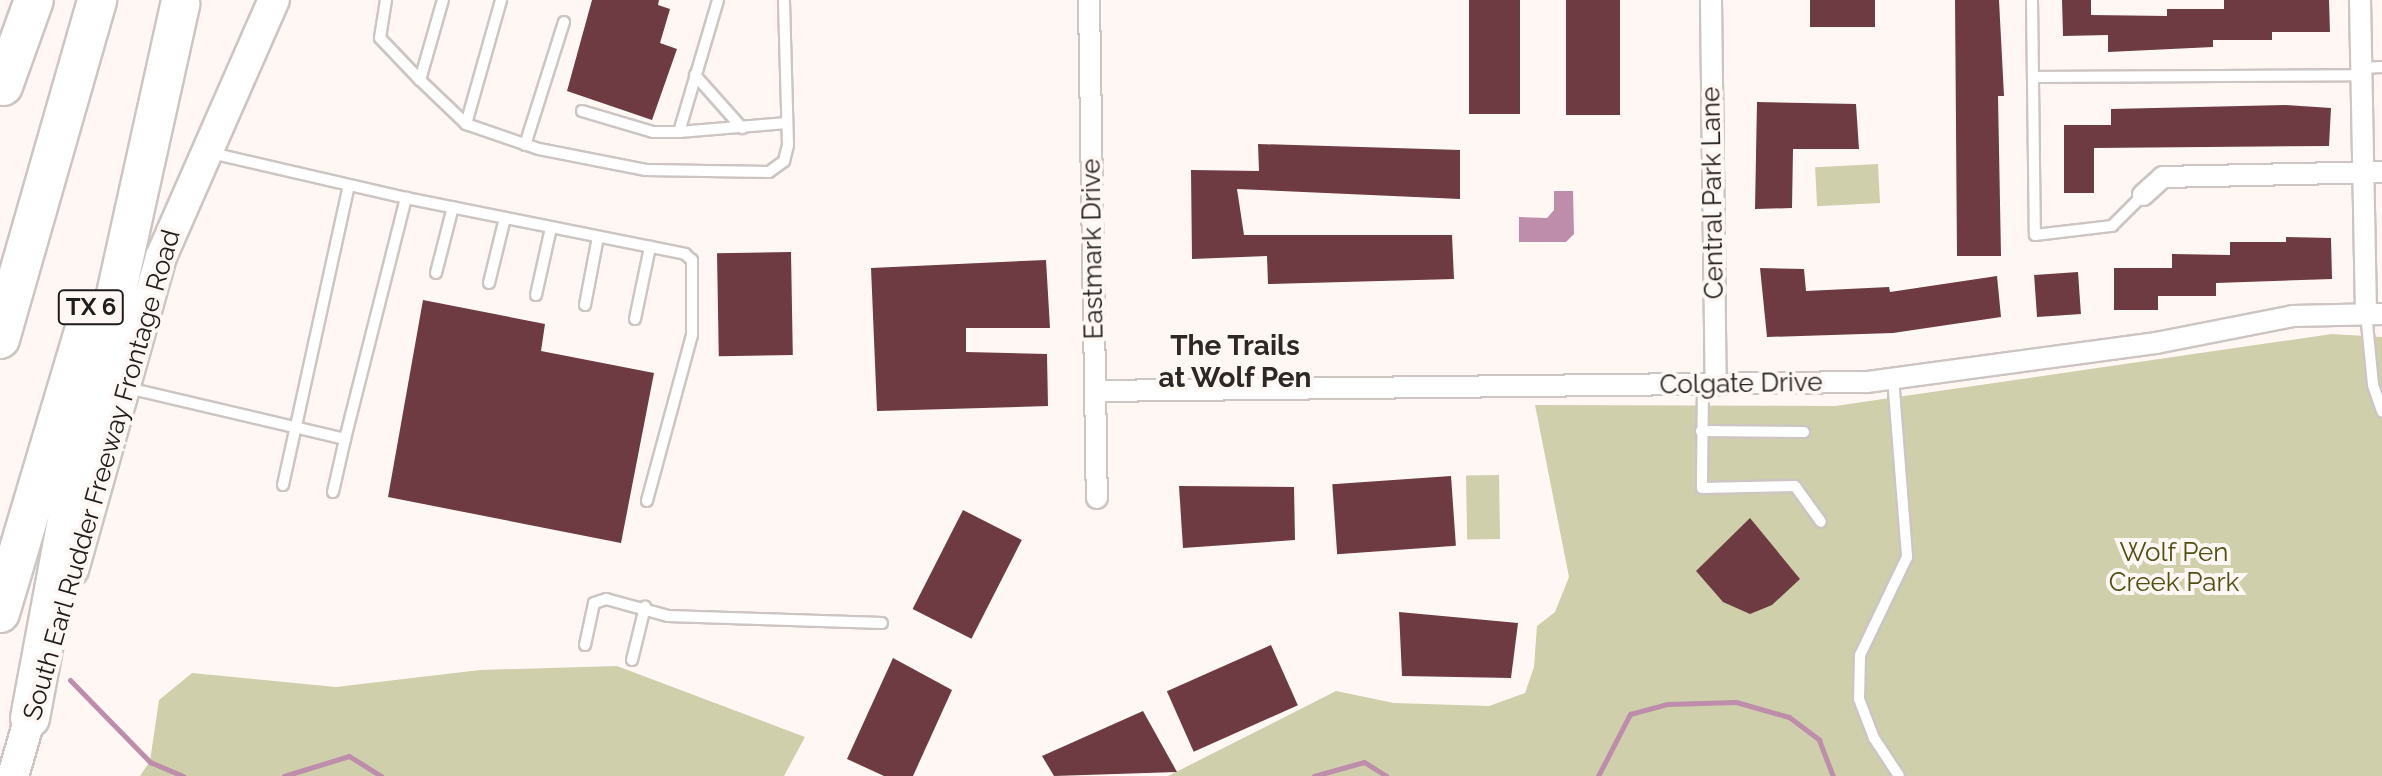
<!DOCTYPE html>
<html>
<head>
<meta charset="utf-8">
<style>
  body { margin:0 }
  #map { position:relative; width:2382px; height:776px; overflow:hidden; background:#fff7f4; font-family:Raleway,sans-serif }
  div>[style] { position:absolute }
  .green>* { inset:0; background:#cfcfac; transform-origin:0 0 }
  .water>* { inset:0; background:#bd8dab }
  .stream>* { height:5px; margin:-2.5px; padding:0 2.5px; transform-origin:2.5px; border-radius:2.5px; background:#bd8dab }
  .building>* { inset:0; background:#6d3b41; transform-origin:0 0 }
  .roads { filter:drop-shadow(2px 0 #ccc5c2) drop-shadow(-2px 0 #ccc5c2) drop-shadow(0 2px #ccc5c2) drop-shadow(0 -2px #ccc5c2) }
  .service>* { height:10px; margin:-5px; padding:0 5px; transform-origin:5px; border-radius:5px; background:#fff }
  .minor>* { height:20px; margin:-10px; padding:0 10px; transform-origin:10px; border-radius:10px; background:#fff }
  .secondary>* { height:30px; margin:-15px; padding:0 15px; transform-origin:15px; border-radius:15px; background:#fff }
  .motorway>* { height:38px; margin:-19px; padding:0 19px; transform-origin:19px; border-radius:19px; background:#fff }
  span { translate:-50% -50%; white-space:nowrap; text-align:center; line-height:1.15; -webkit-text-stroke:8px #fff7f4; paint-order:stroke }
  .shield-label span { padding:2px 6px; background:#fff7f4; border:2px solid; border-radius:6px; -webkit-text-stroke-width:0 }
  .shield-label { font-size:24px; color:#1f1d1c; font-weight:700 }
  .street-label { font-size:26px; color:#1f1d1c }
  .park-label { font-size:26px; color:#504f10 }
  .neighbourhood-label { font-size:28px; color:#2d2826; font-weight:700 }
</style>
</head>
<body>
<div id="map">
  <div class="green">
    <i style="left:1878px;top:164px;width:39px;height:63px;rotate:87deg"></i>
    <i style="clip-path:polygon(2332px 334px,2382px 337px,2382px 776px,1168px 776px,1336px 691px,1394px 703px,1489px 706px,1525px 693px,1534px 667px,1537px 626px,1555px 612px,1569px 577px,1535px 405px,1835px 406px)"></i>
    <i style="left:1499px;top:475px;width:64px;height:33px;rotate:89deg"></i>
    <i style="clip-path:polygon(617px 666px,805px 737px,784px 776px,140px 776px,150px 761px,159px 700px,192px 673px,336px 687px,480px 670px)"></i>
  </div>
  <div class="water">
    <i style="clip-path:polygon(1554px 191px,1573px 191px,1574px 234px,1566px 242px,1519px 242px,1519px 217px,1547px 218px,1554px 210px)"></i>
  </div>
  <div class="stream">
    <i style="left:70px;top:680px;width:115px;rotate:45.7deg"></i>
    <i style="left:150px;top:762px;width:36px;rotate:23deg"></i>
    <i style="left:284px;top:776px;width:68px;rotate:-17.1deg"></i>
    <i style="left:349px;top:756px;width:38px;rotate:32deg"></i>
    <i style="left:1314px;top:776px;width:52px;rotate:-15.6deg"></i>
    <i style="left:1364px;top:762px;width:26px;rotate:32deg"></i>
    <i style="left:1598px;top:776px;width:70px;rotate:-62.7deg"></i>
    <i style="left:1630px;top:714px;width:39px;rotate:-15deg"></i>
    <i style="left:1668px;top:704px;width:68px;rotate:-1.7deg"></i>
    <i style="left:1736px;top:702px;width:55px;rotate:15.8deg"></i>
    <i style="left:1789px;top:717px;width:38px;rotate:37deg"></i>
    <i style="left:1819px;top:740px;width:39px;rotate:69deg"></i>
  </div>
  <div class="building">
    <i style="clip-path:polygon(592px 0,659px 0,658px 5px,670px 9px,660px 43px,677px 49px,652px 120px,567px 91px)"></i>
    <i style="left:1469px;top:0;width:51px;height:114px"></i>
    <i style="left:1566px;top:0;width:54px;height:115px"></i>
    <i style="left:1810px;top:0;width:65px;height:27px"></i>
    <i style="clip-path:polygon(1955px 0,1999px 0,2004px 96px,1998px 96px,2001px 256px,1957px 256px)"></i>
    <i style="clip-path:polygon(2062px 0,2091px 0,2091px 15px,2167px 16px,2167px 9px,2224px 9px,2224px 0,2329px 0,2330px 32px,2272px 32px,2272px 40px,2213px 40px,2213px 47px,2108px 52px,2108px 35px,2063px 36px)"></i>
    <i style="clip-path:polygon(1757px 102px,1856px 104px,1859px 149px,1793px 149px,1792px 208px,1755px 209px)"></i>
    <i style="clip-path:polygon(2285px 105px,2331px 108px,2329px 146px,2094px 148px,2094px 193px,2064px 193px,2064px 125px,2111px 125px,2111px 109px)"></i>
    <i style="clip-path:polygon(1258px 144px,1460px 150px,1460px 199px,1237px 189px,1244px 235px,1452px 235px,1454px 279px,1268px 284px,1267px 256px,1192px 259px,1191px 170px,1259px 171px)"></i>
    <i style="clip-path:polygon(2286px 237px,2331px 238px,2332px 279px,2216px 283px,2216px 296px,2158px 296px,2158px 310px,2114px 310px,2114px 268px,2172px 268px,2172px 254px,2230px 255px,2230px 242px,2286px 242px)"></i>
    <i style="left:791px;top:252px;width:103px;height:74px;rotate:89deg"></i>
    <i style="clip-path:polygon(1046px 260px,1050px 328px,966px 328px,966px 352px,1047px 354px,1048px 406px,877px 411px,871px 268px)"></i>
    <i style="clip-path:polygon(1760px 268px,1804px 269px,1806px 291px,1889px 287px,1890px 292px,1997px 276px,2001px 317px,1893px 333px,1767px 337px)"></i>
    <i style="left:2078px;top:272px;width:42px;height:44px;rotate:86deg"></i>
    <i style="clip-path:polygon(423px 300px,545px 324px,541px 351px,654px 373px,621px 543px,388px 497px)"></i>
    <i style="left:1451px;top:476px;width:70px;height:119px;rotate:86deg"></i>
    <i style="clip-path:polygon(1179px 486px,1294px 487px,1295px 540px,1183px 548px)"></i>
    <i style="left:963px;top:510px;width:66px;height:111px;rotate:27deg"></i>
    <i style="clip-path:polygon(1750px 518px,1800px 579px,1772px 605px,1750px 614px,1723px 602px,1696px 571px)"></i>
    <i style="clip-path:polygon(1399px 612px,1518px 623px,1511px 678px,1402px 676px)"></i>
    <i style="left:1271px;top:645px;width:66px;height:114px;rotate:66deg"></i>
    <i style="clip-path:polygon(893px 658px,952px 690px,913px 776px,884px 776px,847px 759px)"></i>
    <i style="clip-path:polygon(1143px 711px,1177px 772px,1054px 776px,1042px 756px)"></i>
  </div>
  <div class="roads">
    <div class="service">
      <i style="left:386px;top:0;width:38px;rotate:99deg"></i>
      <i style="left:380px;top:38px;width:58px;rotate:46.4deg"></i>
      <i style="left:420px;top:80px;width:83px;rotate:-74deg"></i>
      <i style="left:2032px;top:0;width:235px;rotate:89.3deg"></i>
      <i style="left:2035px;top:235px;width:78px;rotate:-6.7deg"></i>
      <i style="left:2112px;top:226px;width:44px;rotate:-45deg"></i>
      <i style="left:2361px;top:68px;width:21px;rotate:-3deg"></i>
      <i style="left:695px;top:75px;width:71px;rotate:48.4deg"></i>
      <i style="left:2033px;top:77px;width:328px;rotate:-0.3deg"></i>
      <i style="left:420px;top:80px;width:64px;rotate:43.7deg"></i>
      <i style="left:466px;top:124px;width:77px;rotate:18.9deg"></i>
      <i style="left:539px;top:149px;width:109px;rotate:11.1deg"></i>
      <i style="left:646px;top:170px;width:123px;rotate:0.9deg"></i>
      <i style="left:769px;top:172px;width:19px;rotate:-36deg"></i>
      <i style="left:784px;top:161px;width:16px;rotate:-76deg"></i>
      <i style="left:788px;top:145px;width:145px;rotate:-91.6deg"></i>
      <i style="left:582px;top:111px;width:74px;rotate:16.5deg"></i>
      <i style="left:653px;top:132px;width:26px"></i>
      <i style="left:679px;top:132px;width:138px;rotate:-73.5deg"></i>
      <i style="left:466px;top:124px;width:129px;rotate:-74.2deg"></i>
      <i style="left:679px;top:132px;width:108px;rotate:-4.8deg"></i>
      <i style="left:525px;top:145px;width:129px;rotate:-72.4deg"></i>
      <i style="left:406px;top:198px;width:285px;rotate:11.3deg"></i>
      <i style="left:685px;top:254px;width:9px;rotate:41deg"></i>
      <i style="left:692px;top:260px;width:75px;rotate:90deg"></i>
      <i style="left:692px;top:335px;width:172px;rotate:105.2deg"></i>
      <i style="left:436px;top:273px;width:68px;rotate:-75.6deg"></i>
      <i style="left:489px;top:283px;width:67px;rotate:-76.2deg"></i>
      <i style="left:536px;top:295px;width:69px;rotate:-77.4deg"></i>
      <i style="left:585px;top:305px;width:69px;rotate:-79.2deg"></i>
      <i style="left:2366px;top:313px;width:72px;rotate:84.4deg"></i>
      <i style="left:2373px;top:385px;width:28px;rotate:71deg"></i>
      <i style="left:635px;top:319px;width:74px;rotate:-78.2deg"></i>
      <i style="left:1893px;top:378px;width:180px;rotate:85.5deg"></i>
      <i style="left:1907px;top:557px;width:109px;rotate:115.6deg"></i>
      <i style="left:1860px;top:655px;width:44px;rotate:91.3deg"></i>
      <i style="left:1859px;top:699px;width:42px;rotate:69deg"></i>
      <i style="left:1874px;top:738px;width:45px;rotate:56.7deg"></i>
      <i style="left:1703px;top:385px;width:103px;rotate:90.6deg"></i>
      <i style="left:1702px;top:488px;width:93px;rotate:-1.2deg"></i>
      <i style="left:1795px;top:486px;width:44px;rotate:54.2deg"></i>
      <i style="left:128px;top:388px;width:223px;rotate:13.2deg"></i>
      <i style="left:345px;top:439px;width:249px;rotate:-75.8deg"></i>
      <i style="left:406px;top:198px;width:200px;rotate:-167deg"></i>
      <i style="left:1701px;top:431px;width:103px;rotate:0.6deg"></i>
      <i style="left:283px;top:485px;width:307px;rotate:-77.6deg"></i>
      <i style="left:333px;top:492px;width:54px;rotate:-77.2deg"></i>
      <i style="left:585px;top:645px;width:43px;rotate:-77.9deg"></i>
      <i style="left:594px;top:603px;width:13px;rotate:-18deg"></i>
      <i style="left:606px;top:599px;width:64px;rotate:15.3deg"></i>
      <i style="left:668px;top:616px;width:214px;rotate:1.9deg"></i>
      <i style="left:632px;top:660px;width:55px;rotate:-76.2deg"></i>
    </div>
    <div class="minor">
      <i style="left:1089px;top:0;width:498px;rotate:89.1deg"></i>
      <i style="left:1711px;top:0;width:385px;rotate:89.3deg"></i>
      <i style="left:2360px;top:0;width:313px;rotate:88.9deg"></i>
      <i style="left:2143px;top:195px;width:27px;rotate:-42deg"></i>
      <i style="left:2163px;top:177px;width:219px;rotate:-1.3deg"></i>
      <i style="left:1095px;top:391px;width:772px;rotate:-0.67deg"></i>
      <i style="left:1867px;top:382px;width:292px;rotate:-7.7deg"></i>
      <i style="left:2156px;top:343px;width:140px;rotate:-11.1deg"></i>
      <i style="left:2293px;top:316px;width:89px;rotate:-1.3deg"></i>
    </div>
    <div class="secondary">
      <i style="left:73px;top:570px;width:325px;rotate:-74.3deg"></i>
      <i style="left:161px;top:257px;width:281px;rotate:-66.3deg"></i>
      <i style="left:13px;top:776px;width:82px;rotate:-73.8deg"></i>
    </div>
    <div class="motorway">
      <i style="left:3px;top:86px;width:91px;rotate:-70.2deg"></i>
      <i style="left:0;top:339px;width:353px;rotate:-74deg"></i>
      <i style="left:0;top:613px;width:297px;rotate:-73.4deg"></i>
      <i style="left:30px;top:718px;width:234px;rotate:-79.4deg"></i>
      <i style="left:73px;top:488px;width:496px;rotate:-77.5deg"></i>
    </div>
  </div>
  <div class="shield-label">
    <span style="left:91px;top:307px">TX 6</span>
  </div>
  <div class="street-label">
    <span style="left:1713px;top:193px;rotate:-91deg">Central Park Lane</span>
    <span style="left:1093px;top:249px;rotate:-91deg">Eastmark Drive</span>
    <span style="left:1741px;top:384px;rotate:-1deg">Colgate Drive</span>
    <span style="left:102px;top:475px;rotate:-74deg">South Earl Rudder Freeway Frontage Road</span>
  </div>
  <div class="park-label">
    <span style="left:2174px;top:568px">Wolf Pen<br>Creek Park</span>
  </div>
  <div class="neighbourhood-label">
    <span style="left:1235px;top:362px">The Trails<br>at Wolf Pen</span>
  </div>
</div>
</body>
</html>
